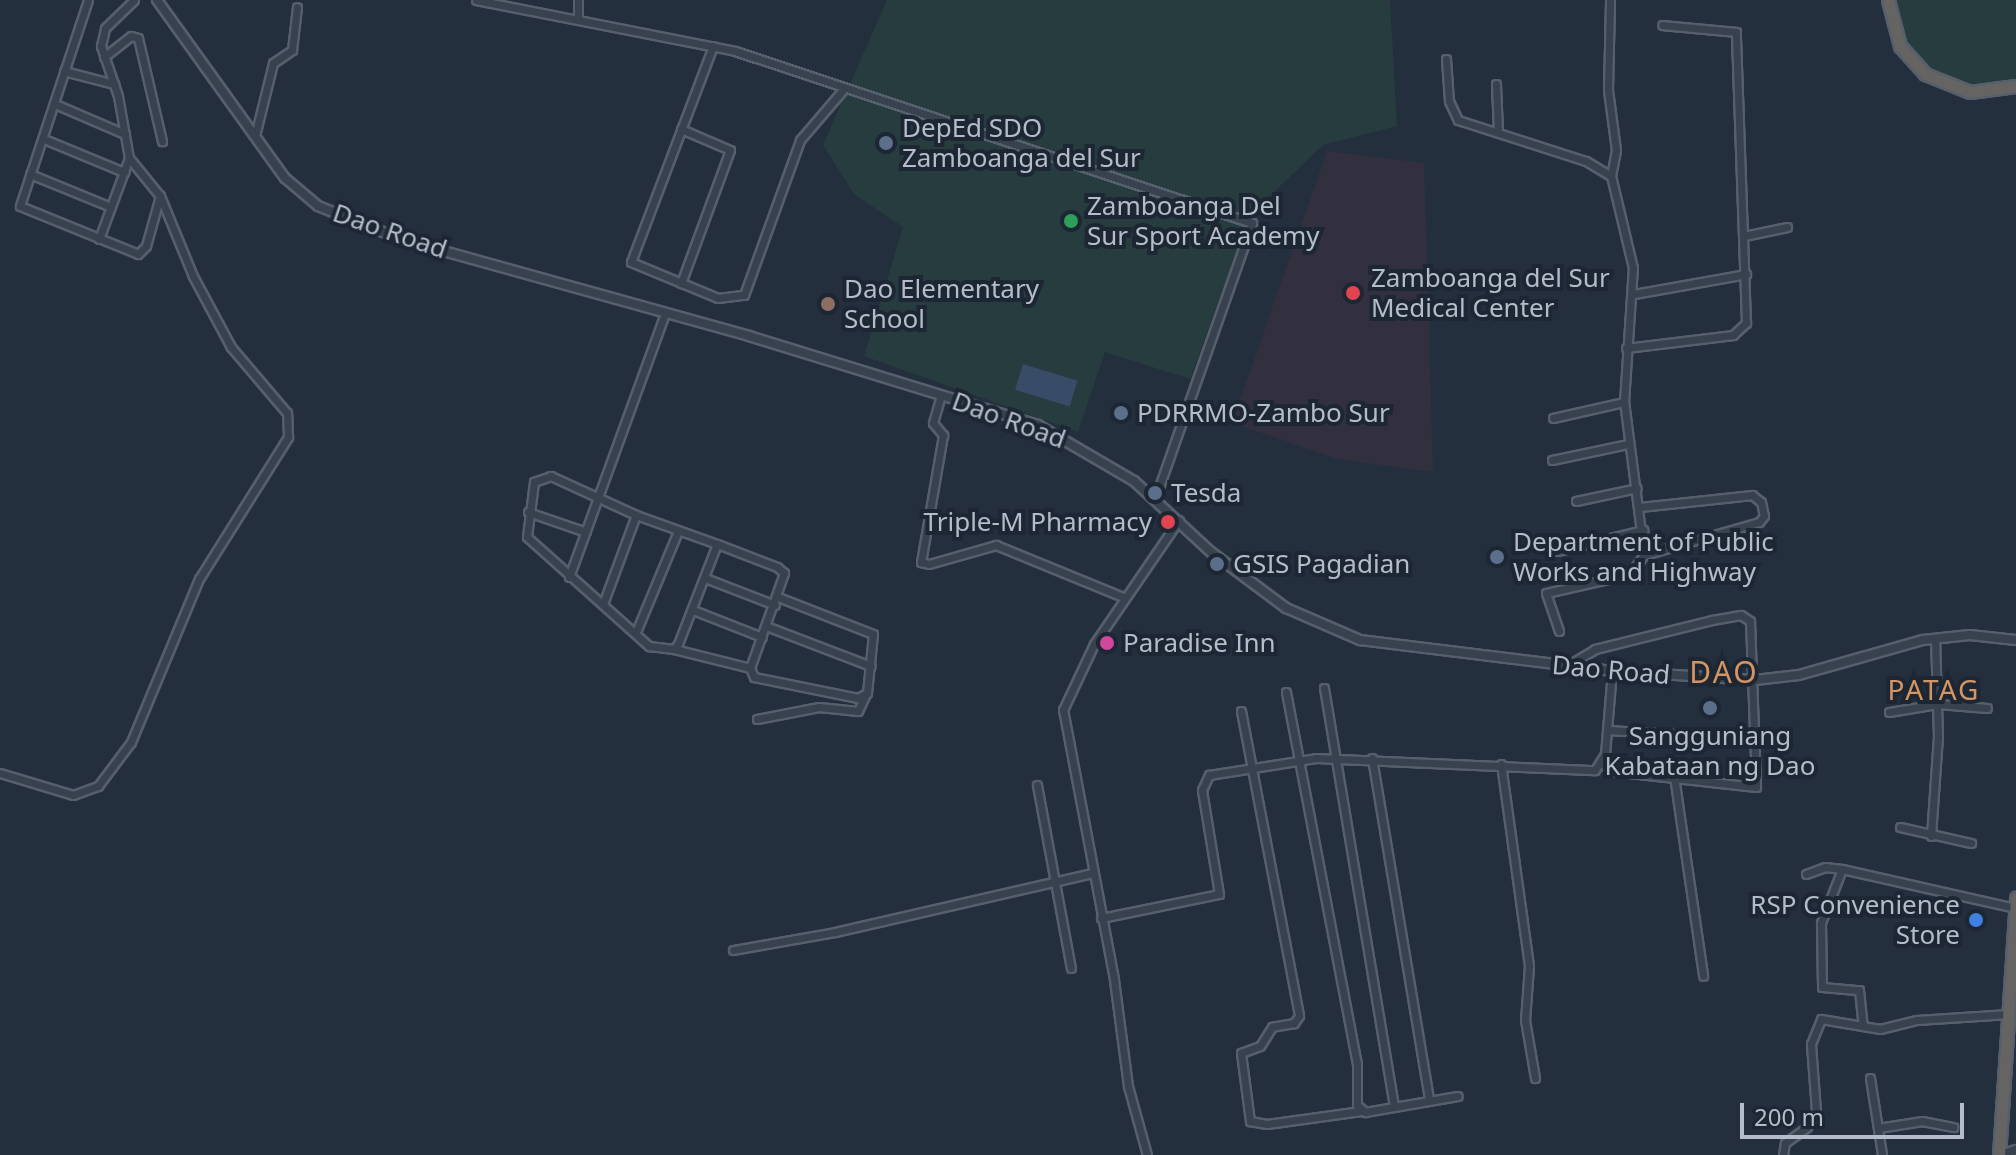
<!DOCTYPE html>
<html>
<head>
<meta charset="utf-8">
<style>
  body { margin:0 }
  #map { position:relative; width:2016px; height:1155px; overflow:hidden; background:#242f3e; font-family:"Noto Sans",sans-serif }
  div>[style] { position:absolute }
  .medical>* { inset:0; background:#32303f }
  .green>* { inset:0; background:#263c3f }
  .water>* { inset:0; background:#394c67; transform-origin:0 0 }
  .roads { filter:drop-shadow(2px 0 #565f6c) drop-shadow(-2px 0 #565f6c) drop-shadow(0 2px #565f6c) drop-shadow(0 -2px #565f6c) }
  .minor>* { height:7px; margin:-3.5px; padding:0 3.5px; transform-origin:3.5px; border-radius:3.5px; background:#38414e }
  .tertiary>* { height:8px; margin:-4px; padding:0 4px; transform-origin:4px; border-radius:4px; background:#38414e }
  .trunk>* { height:11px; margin:-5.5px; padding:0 5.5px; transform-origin:5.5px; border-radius:5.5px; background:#656462 }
  .dots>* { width:22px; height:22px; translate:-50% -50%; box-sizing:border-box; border:4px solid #1d2633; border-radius:50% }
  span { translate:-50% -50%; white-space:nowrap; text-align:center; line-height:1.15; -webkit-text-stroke:8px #1d2633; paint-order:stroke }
  .poi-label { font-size:26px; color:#b4bcc9 }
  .left { translate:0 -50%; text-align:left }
  .right { translate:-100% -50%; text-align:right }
  .street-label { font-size:26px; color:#b4bcc9 }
  .neighbourhood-label { font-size:28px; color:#d59563; letter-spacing:2px }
  .quarter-label { font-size:30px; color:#d59563; letter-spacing:2px }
  .scale { position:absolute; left:1740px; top:1103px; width:224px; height:36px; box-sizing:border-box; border:4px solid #b4bcc9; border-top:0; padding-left:10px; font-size:24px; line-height:28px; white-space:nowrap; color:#b4bcc9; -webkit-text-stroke:6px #1d2633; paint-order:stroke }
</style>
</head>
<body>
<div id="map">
  <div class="medical">
    <i style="clip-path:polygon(1327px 151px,1424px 163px,1433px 472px,1338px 459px,1232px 423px)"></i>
  </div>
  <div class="green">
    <i style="clip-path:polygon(887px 0,1390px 0,1397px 126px,1323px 145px,1250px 215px,1190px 379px,1105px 352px,1078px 432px,864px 356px,903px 227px,854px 194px,823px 145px)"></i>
    <i style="clip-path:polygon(1895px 0,2016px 0,2016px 80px,1969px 87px,1941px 78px,1906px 45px)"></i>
  </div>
  <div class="water">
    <i style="left:1023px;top:364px;width:57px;height:27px;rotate:17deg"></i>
  </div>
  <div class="roads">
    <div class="minor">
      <i style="left:88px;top:0;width:217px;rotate:108.3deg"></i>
      <i style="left:20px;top:206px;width:127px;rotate:22.1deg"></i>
      <i style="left:138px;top:254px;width:11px;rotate:-45deg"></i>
      <i style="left:146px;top:246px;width:52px;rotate:-74.4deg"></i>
      <i style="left:476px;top:0;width:264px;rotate:11.1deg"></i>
      <i style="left:735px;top:51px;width:545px;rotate:18.4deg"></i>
      <i style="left:1252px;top:223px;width:292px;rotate:109.4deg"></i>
      <i style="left:578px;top:0;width:19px;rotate:90deg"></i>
      <i style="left:713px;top:46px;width:231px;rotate:110.8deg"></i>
      <i style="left:631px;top:262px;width:94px;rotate:22.5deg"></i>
      <i style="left:718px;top:298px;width:26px;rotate:-7deg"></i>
      <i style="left:744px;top:295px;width:165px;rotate:-70.1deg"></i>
      <i style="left:800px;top:140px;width:65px;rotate:-49.4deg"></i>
      <i style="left:104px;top:57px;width:34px;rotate:-38deg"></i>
      <i style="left:131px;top:36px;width:7px;rotate:16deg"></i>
      <i style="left:138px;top:38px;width:106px;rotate:76.9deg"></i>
      <i style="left:1446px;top:59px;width:42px;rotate:85.9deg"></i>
      <i style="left:1449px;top:101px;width:21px;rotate:65deg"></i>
      <i style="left:1458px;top:120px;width:134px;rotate:17.8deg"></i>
      <i style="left:1586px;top:161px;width:29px;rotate:31deg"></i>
      <i style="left:64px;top:71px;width:52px;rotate:14.6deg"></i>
      <i style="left:1496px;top:84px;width:47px;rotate:87.6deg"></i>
      <i style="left:55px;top:104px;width:76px;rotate:23.2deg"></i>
      <i style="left:681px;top:129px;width:53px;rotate:23.2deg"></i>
      <i style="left:730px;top:150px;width:142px;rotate:110.2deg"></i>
      <i style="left:255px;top:136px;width:75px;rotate:-76.1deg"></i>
      <i style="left:273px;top:63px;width:23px;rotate:-34deg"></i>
      <i style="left:292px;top:50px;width:43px;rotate:-83.4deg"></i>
      <i style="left:44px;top:139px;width:87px;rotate:22.4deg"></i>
      <i style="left:30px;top:174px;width:87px;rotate:22.2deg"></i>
      <i style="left:1744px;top:236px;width:44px;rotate:-11.8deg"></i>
      <i style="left:99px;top:239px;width:86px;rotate:-69.7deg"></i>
      <i style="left:1634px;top:294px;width:114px;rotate:-10.1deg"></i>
      <i style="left:1626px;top:348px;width:108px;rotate:-6.9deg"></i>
      <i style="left:1733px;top:335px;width:18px;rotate:-43deg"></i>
      <i style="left:1746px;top:323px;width:291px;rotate:-92deg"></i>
      <i style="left:1736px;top:32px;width:74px;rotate:-174.6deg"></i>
      <i style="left:941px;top:395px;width:29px;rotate:106deg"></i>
      <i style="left:933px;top:423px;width:16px;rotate:50deg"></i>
      <i style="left:943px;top:435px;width:129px;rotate:99.8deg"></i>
      <i style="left:921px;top:562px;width:8px;rotate:14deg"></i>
      <i style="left:929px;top:564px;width:70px;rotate:-15.8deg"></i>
      <i style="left:996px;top:545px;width:139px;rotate:22.3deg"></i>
      <i style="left:1553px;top:418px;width:73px;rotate:-12.7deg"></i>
      <i style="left:1552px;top:460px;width:78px;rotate:-11.9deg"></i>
      <i style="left:1576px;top:501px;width:62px;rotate:-12deg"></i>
      <i style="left:1640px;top:507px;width:113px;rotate:-6.1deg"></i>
      <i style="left:1752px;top:495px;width:11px;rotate:38deg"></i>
      <i style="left:1761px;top:502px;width:14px;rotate:78deg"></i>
      <i style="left:1764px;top:516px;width:8px;rotate:130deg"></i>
      <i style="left:1759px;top:522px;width:120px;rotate:164deg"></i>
      <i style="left:528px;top:512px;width:61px;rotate:19deg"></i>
      <i style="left:1557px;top:551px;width:89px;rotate:-13.7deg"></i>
      <i style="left:569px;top:577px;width:281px;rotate:-70deg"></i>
      <i style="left:705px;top:578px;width:75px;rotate:21.1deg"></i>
      <i style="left:603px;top:604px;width:95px;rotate:-69.7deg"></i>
      <i style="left:693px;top:610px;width:74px;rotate:21.4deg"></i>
      <i style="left:766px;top:626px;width:112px;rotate:20.9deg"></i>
      <i style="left:1559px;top:631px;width:40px;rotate:-108.9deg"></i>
      <i style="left:1546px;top:593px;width:86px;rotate:-12.7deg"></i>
      <i style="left:1630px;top:574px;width:24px;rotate:-54deg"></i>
      <i style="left:1644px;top:555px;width:154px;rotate:-97.4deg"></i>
      <i style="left:1624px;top:402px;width:134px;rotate:-86.2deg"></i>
      <i style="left:1633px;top:268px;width:95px;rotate:-103.4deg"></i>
      <i style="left:1611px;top:176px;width:26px;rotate:-79deg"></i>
      <i style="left:1616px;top:150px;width:61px;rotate:-97.6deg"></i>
      <i style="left:1608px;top:90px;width:90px;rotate:-88.7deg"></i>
      <i style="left:636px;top:632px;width:109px;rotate:-67.4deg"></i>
      <i style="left:674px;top:649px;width:78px;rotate:14deg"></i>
      <i style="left:750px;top:668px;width:101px;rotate:-70.3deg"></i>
      <i style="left:784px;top:573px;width:9px;rotate:-139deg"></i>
      <i style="left:777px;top:567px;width:64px;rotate:-159deg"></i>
      <i style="left:717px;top:544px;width:86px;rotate:-160.3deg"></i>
      <i style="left:636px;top:515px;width:94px;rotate:-155.4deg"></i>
      <i style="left:551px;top:476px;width:18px;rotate:161deg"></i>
      <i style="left:534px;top:482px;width:55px;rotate:97.3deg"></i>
      <i style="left:527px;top:537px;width:164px;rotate:41.8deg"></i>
      <i style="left:649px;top:646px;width:25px;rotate:7deg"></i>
      <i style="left:674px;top:649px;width:6px;rotate:-51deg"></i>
      <i style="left:678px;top:644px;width:107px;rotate:-68.7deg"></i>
      <i style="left:1567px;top:666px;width:33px;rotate:-31deg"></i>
      <i style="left:1595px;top:649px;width:121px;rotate:-13.9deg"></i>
      <i style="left:1712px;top:620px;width:29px;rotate:-10deg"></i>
      <i style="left:1741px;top:615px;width:11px;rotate:34deg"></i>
      <i style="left:1750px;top:621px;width:166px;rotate:87.9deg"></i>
      <i style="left:1756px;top:787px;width:146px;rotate:-173.7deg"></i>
      <i style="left:1611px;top:771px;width:12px;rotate:-138deg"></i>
      <i style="left:750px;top:668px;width:10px;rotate:66deg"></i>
      <i style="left:754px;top:677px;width:106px;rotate:11.4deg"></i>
      <i style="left:858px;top:698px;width:10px;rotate:-29deg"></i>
      <i style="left:867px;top:693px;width:59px;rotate:-84.2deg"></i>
      <i style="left:873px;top:634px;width:102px;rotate:-158.7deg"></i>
      <i style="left:1324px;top:688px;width:424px;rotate:80.5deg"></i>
      <i style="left:1286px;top:692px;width:378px;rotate:79.2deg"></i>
      <i style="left:1357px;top:1063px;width:42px;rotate:90deg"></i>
      <i style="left:1357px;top:1105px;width:11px;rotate:41deg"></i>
      <i style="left:1365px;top:1112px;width:94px;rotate:-9.8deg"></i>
      <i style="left:1241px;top:711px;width:310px;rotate:79.2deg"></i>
      <i style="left:1299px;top:1016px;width:9px;rotate:126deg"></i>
      <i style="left:1294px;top:1023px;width:22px;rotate:170deg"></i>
      <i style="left:1272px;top:1027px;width:22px;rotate:122deg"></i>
      <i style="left:1260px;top:1046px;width:20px;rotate:160deg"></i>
      <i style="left:1241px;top:1053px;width:69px;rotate:82.5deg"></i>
      <i style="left:1250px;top:1121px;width:17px;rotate:10deg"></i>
      <i style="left:1267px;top:1124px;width:95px;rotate:-7.9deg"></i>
      <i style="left:1889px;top:712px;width:50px;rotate:-9.3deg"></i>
      <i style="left:1938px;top:704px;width:49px;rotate:4.7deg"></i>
      <i style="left:757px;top:719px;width:63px;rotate:-11deg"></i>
      <i style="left:819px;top:707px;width:39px;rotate:6deg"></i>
      <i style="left:858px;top:711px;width:17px;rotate:-65deg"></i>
      <i style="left:1608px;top:730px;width:148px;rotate:3.5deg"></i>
      <i style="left:1372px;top:758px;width:346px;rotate:80.5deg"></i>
      <i style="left:1501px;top:764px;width:204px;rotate:82.1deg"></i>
      <i style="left:1529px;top:966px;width:54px;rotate:94.2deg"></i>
      <i style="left:1525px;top:1020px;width:59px;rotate:80.2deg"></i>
      <i style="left:0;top:773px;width:76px;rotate:16.8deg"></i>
      <i style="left:73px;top:795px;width:27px;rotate:-20deg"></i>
      <i style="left:98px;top:786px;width:55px;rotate:-53.1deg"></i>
      <i style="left:131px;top:742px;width:177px;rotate:-67.4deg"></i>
      <i style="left:199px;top:579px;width:168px;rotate:-57.9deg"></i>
      <i style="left:288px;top:437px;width:24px;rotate:-92deg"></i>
      <i style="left:287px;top:413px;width:87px;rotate:-130.3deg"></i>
      <i style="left:231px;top:347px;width:81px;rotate:-118.2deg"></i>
      <i style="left:193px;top:276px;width:87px;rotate:-112.4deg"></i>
      <i style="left:160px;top:196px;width:49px;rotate:-129.2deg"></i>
      <i style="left:129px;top:158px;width:63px;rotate:-100.1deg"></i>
      <i style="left:118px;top:96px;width:53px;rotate:-108.8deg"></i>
      <i style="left:101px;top:46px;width:18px;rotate:-77deg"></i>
      <i style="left:105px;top:28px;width:40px;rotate:-44deg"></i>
      <i style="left:1674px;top:776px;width:202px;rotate:81.7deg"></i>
      <i style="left:1037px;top:785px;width:186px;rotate:79.5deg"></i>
      <i style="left:1900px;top:827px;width:73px;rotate:12.7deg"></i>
      <i style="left:1931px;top:836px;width:99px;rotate:-86deg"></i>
      <i style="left:1938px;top:737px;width:99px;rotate:-91.7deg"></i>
      <i style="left:1842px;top:869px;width:58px;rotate:111.3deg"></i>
      <i style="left:1821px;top:923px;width:64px;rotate:89.1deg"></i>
      <i style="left:1822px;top:987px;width:37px;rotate:5deg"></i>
      <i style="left:1859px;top:990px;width:36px;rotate:84deg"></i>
      <i style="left:1806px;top:874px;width:20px;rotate:-20deg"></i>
      <i style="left:1825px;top:867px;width:17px;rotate:7deg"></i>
      <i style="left:1842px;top:869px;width:177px;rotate:12.7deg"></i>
      <i style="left:1101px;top:918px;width:120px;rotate:-11.5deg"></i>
      <i style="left:1219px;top:894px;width:105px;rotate:-99.3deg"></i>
      <i style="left:1202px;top:790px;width:17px;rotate:-65deg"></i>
      <i style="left:1209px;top:775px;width:108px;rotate:-9deg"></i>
      <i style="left:1316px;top:758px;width:279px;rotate:2.5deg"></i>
      <i style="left:1595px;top:770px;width:19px;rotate:-58deg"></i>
      <i style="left:1605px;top:754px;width:83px;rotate:-85.2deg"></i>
      <i style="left:733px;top:950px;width:104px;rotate:-10deg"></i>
      <i style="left:835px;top:932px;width:264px;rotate:-12.9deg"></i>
      <i style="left:1870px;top:1078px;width:78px;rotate:81.1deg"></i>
      <i style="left:1878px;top:1128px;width:45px;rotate:-9deg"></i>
      <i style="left:1922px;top:1121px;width:32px;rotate:11deg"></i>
      <i style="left:1147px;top:1155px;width:72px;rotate:-105.4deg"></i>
      <i style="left:1128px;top:1086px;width:108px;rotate:-97.5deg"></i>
      <i style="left:1114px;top:979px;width:274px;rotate:-100.7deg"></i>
      <i style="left:1063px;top:710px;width:73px;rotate:-64.8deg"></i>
      <i style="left:1094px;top:644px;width:150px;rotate:-55.6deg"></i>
      <i style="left:1783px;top:1155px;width:12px;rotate:-81deg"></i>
      <i style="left:1785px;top:1143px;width:27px;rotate:-36deg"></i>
      <i style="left:1807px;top:1127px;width:18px;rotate:-61deg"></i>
      <i style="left:1816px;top:1111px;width:67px;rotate:-94.3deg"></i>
      <i style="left:1811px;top:1044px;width:27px;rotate:-68deg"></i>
      <i style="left:1821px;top:1019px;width:60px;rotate:9.6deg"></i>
      <i style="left:1880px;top:1029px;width:38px;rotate:-14deg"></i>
      <i style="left:1917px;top:1020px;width:92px;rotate:-3.7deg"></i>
    </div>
    <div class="tertiary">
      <i style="left:157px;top:0;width:219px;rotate:54.3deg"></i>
      <i style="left:285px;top:178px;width:43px;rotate:40.3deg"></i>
      <i style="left:318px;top:206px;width:88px;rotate:21.9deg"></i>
      <i style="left:400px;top:239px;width:362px;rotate:15.5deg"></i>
      <i style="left:749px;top:336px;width:302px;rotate:17.1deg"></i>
      <i style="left:1038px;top:425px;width:111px;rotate:30.3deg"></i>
      <i style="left:1134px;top:481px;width:105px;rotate:42.7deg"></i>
      <i style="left:1211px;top:552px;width:94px;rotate:36.7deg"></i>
      <i style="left:1286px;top:608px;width:81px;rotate:23.4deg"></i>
      <i style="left:1360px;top:640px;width:254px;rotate:7deg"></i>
      <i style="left:1612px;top:671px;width:143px;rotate:3.6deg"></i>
      <i style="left:1755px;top:680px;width:44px;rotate:-6.5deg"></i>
      <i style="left:1799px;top:675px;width:129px;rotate:-15.8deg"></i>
      <i style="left:1923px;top:640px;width:47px;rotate:-6.1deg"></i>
      <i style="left:1970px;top:635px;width:46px;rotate:6.2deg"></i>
      <i style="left:2002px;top:1155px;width:15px;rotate:-20deg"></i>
    </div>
    <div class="trunk">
      <i style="left:1888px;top:0;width:48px;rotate:75.4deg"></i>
      <i style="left:1900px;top:46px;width:38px;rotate:48deg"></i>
      <i style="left:1925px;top:74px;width:48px;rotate:21.8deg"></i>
      <i style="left:1970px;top:92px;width:46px;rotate:-7.4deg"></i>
      <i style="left:1999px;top:1155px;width:258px;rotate:-86.2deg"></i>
    </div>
  </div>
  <div class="dots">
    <i style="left:886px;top:143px;background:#5c6f8a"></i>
    <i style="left:1071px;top:221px;background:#2e9e5b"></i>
    <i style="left:1353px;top:293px;background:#e0444e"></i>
    <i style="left:828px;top:304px;background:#8d6e63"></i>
    <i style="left:1121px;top:413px;background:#5c6f8a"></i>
    <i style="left:1155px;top:493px;background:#5c6f8a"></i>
    <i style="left:1168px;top:522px;background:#e0444e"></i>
    <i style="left:1497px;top:557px;background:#5c6f8a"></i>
    <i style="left:1217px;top:564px;background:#5c6f8a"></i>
    <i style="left:1107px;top:643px;background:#d1479c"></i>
    <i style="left:1710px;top:708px;background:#5c6f8a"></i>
    <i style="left:1976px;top:920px;background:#3f7fe0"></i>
  </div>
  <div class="poi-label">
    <span class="left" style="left:902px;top:143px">DepEd SDO<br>Zamboanga del Sur</span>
    <span class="left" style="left:1087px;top:221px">Zamboanga Del<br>Sur Sport Academy</span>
    <span class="left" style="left:1371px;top:293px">Zamboanga del Sur<br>Medical Center</span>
    <span class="left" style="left:844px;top:304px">Dao Elementary<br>School</span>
    <span class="left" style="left:1137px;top:413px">PDRRMO-Zambo Sur</span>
    <span class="left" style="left:1171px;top:493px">Tesda</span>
    <span class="right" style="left:1152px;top:522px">Triple-M Pharmacy</span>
    <span class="left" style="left:1513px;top:557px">Department of Public<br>Works and Highway</span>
    <span class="left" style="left:1233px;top:564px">GSIS Pagadian</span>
    <span class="left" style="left:1123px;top:643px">Paradise Inn</span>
    <span style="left:1710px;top:751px">Sangguniang<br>Kabataan ng Dao</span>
    <span class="right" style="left:1960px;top:920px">RSP Convenience<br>Store</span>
  </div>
  <div class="street-label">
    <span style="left:390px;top:231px;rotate:19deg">Dao Road</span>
    <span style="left:1009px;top:420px;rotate:20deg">Dao Road</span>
    <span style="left:1611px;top:670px;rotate:5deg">Dao Road</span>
  </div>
  <div class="neighbourhood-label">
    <span style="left:1934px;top:689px">PATAG</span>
  </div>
  <div class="quarter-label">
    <span style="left:1724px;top:672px">DAO</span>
  </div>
  <div class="scale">200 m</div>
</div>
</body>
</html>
